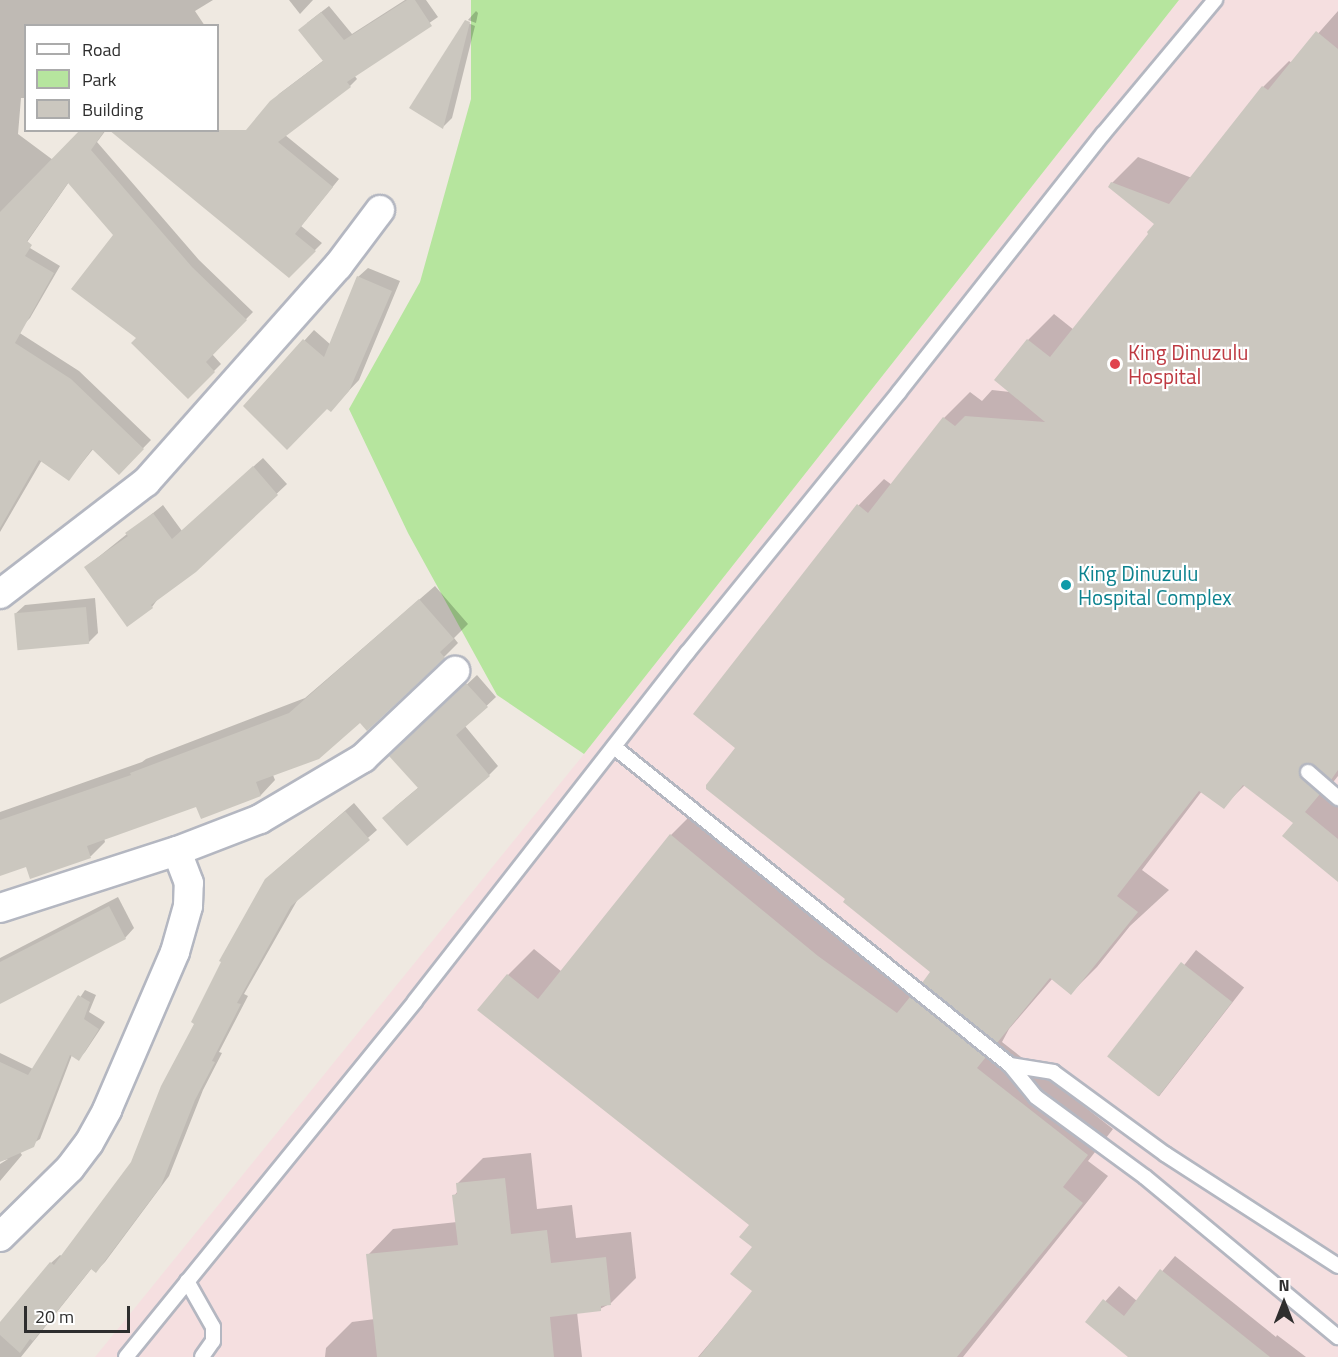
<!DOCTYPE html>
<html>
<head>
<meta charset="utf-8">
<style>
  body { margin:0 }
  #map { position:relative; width:1338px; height:1357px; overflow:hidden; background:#efe9e1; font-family:"Titillium Web",sans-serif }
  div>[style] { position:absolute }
  .medical>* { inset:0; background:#f5dfe0 }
  .green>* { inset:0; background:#b6e59e }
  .shadow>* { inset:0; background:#0003; transform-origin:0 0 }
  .building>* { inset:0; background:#cbc7bf; transform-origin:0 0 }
  .roads { filter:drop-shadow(2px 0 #b4b7c1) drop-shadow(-2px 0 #b4b7c1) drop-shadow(0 2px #b4b7c1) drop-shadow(0 -2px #b4b7c1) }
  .service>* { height:14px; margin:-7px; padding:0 7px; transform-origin:7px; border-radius:7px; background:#fff }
  .minor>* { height:28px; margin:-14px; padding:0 14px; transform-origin:14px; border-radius:14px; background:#fff }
  .dots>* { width:16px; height:16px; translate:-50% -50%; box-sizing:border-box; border:3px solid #fff; border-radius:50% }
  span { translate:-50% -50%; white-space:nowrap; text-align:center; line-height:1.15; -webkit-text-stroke:4.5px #fff; paint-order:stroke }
  .health-label { font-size:21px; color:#be3a42 }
  .left { translate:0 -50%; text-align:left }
  .culture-label { font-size:21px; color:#0d838f }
  .legend { position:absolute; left:24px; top:24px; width:195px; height:108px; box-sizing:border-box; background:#fff; border:2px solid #ababab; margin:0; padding:8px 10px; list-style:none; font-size:18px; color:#2e2e2e }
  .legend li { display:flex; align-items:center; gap:12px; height:30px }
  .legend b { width:30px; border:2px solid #ababab }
  .north { position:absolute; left:1254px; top:1273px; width:60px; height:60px; -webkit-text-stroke:4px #fff; paint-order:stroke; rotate:0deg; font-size:16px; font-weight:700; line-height:24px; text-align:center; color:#2e2e2e }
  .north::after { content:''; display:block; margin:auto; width:21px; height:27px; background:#2e2e2e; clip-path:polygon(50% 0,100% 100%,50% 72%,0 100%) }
  .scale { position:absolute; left:24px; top:1306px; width:106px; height:27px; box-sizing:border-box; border:3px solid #2e2e2e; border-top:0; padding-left:8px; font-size:18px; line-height:21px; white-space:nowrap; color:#2e2e2e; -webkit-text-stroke:4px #fff; paint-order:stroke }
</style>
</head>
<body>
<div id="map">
  <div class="medical">
    <i style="clip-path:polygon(1179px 0,1338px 0,1338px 1357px,95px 1357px,584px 754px)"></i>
  </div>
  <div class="green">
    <i style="clip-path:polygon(471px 0,1179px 0,584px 754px,497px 695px,408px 533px,349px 409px,420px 282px,471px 99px)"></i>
  </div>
  <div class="shadow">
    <i style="clip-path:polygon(0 0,213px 0,195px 11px,205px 26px,26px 26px,26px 98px,21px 98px,18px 134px,53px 160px,82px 130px,106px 130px,97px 142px,199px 260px,253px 312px,212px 354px,221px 364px,188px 397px,138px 338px,115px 235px,69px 182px,25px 245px,60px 266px,30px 318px,23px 325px,0 310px)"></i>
    <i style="clip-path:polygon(289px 0,313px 0,300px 14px)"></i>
    <i style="clip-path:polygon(405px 0,426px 0,438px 17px,354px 75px,357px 79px,350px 86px,285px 135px,339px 179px,301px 226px,322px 243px,289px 276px,217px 169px,279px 94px,324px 60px,307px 23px,329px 6px,352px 34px)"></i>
    <i style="clip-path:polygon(476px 11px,478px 13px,476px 23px,468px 20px)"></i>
    <i style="clip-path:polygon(1338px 11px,1338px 776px,1330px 786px,1338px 792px,1338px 880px,1295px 823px,1245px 785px,1223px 807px,1202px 791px,1142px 870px,1169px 890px,1130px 926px,1097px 967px,1071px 993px,1053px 978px,1009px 1029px,1002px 1042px,1113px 1129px,1088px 1161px,1108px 1176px,963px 1357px,698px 1357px,754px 1291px,751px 1225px,479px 1010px,508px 975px,534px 949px,562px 972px,671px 835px,697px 809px,922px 987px,925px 984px,933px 972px,847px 898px,737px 748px,695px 714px,859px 505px,884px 479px,892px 485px,944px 418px,970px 392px,982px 401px,992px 390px,1010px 392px,996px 380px,1028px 340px,1054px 314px,1074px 330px,1150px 234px,1156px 224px,1112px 183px,1138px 157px,1192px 178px,1263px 87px,1289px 61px,1292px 63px)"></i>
    <i style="clip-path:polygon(466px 22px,475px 26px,452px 118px,443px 127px)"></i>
    <i style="clip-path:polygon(368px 268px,400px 281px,359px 380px,340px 400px,327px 407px,245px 406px,314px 330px,331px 345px,358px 277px)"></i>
    <i style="clip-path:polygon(15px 330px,79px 371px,151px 440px,119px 473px,94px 448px,69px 479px,42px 460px,0 532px,0 349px)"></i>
    <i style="clip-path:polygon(263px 458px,287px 484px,195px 571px,160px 596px,152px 607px,86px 567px,163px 505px,182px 531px)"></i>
    <i style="clip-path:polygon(435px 586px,468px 624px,454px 638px,458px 643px,444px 657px,360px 721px,273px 775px,275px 780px,261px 795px,202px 817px,197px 805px,104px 838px,105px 842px,91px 856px,31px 877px,27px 865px,0 875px,0 812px,142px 762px,146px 759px,305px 698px)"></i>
    <i style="clip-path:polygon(95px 598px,98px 633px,89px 642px,15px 614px,25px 605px)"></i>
    <i style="clip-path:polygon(477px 675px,496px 697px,465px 726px,498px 766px,489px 775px,394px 808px,419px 787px,401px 746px)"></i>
    <i style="clip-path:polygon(354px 803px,377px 830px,298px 899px,244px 994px,248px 996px,219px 1052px,222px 1053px,203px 1090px,169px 1176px,105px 1262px,96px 1271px,92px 1268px,21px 1357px,0 1357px,0 1326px,51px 1263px,60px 1255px,63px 1257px,132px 1163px,275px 871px)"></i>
    <i style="clip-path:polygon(118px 897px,134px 928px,125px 938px,0 1002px,0 958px)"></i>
    <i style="left:1196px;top:950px;width:61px;height:138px;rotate:38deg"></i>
    <i style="clip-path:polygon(85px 990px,96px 995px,89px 1012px,105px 1022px,85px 1052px,78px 1059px,72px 1055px,40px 1139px,20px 1152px,22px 1155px,0 1181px,0 1164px,8px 1159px,0 1161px,0 1053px,33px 1069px)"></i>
    <i style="clip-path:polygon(531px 1153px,537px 1209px,572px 1205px,576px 1238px,631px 1232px,636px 1278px,611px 1303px,600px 1309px,577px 1312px,582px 1357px,325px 1357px,326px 1348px,352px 1322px,375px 1319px,368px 1255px,393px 1229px,457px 1222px,454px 1196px,458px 1191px,457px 1184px,483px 1158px)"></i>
    <i style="clip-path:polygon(1175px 1256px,1276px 1337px,1277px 1335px,1306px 1357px,1130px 1357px,1087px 1322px,1119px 1286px,1137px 1301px)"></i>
  </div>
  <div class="building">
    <i style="clip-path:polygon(407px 0,415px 0,432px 26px,347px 82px,351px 87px,278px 142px,333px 187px,295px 234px,316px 251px,289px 278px,109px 130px,246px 130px,270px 101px,323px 61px,298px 30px,321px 12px,344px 40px)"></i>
    <i style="clip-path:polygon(465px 20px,470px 22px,443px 129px,409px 108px)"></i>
    <i style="clip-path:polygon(1316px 31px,1338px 49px,1338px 770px,1331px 780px,1310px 763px,1305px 764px,1299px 771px,1302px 778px,1320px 794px,1305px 812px,1338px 839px,1338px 882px,1282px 836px,1293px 823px,1243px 785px,1224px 809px,1199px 791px,1117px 896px,1138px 912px,1071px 995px,1050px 978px,997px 1043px,922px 983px,930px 972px,843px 902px,845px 899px,706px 789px,706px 785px,735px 748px,693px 714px,857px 504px,868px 513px,943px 417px,955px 426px,965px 416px,1045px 422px,994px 380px,1027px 339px,1050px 357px,1148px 234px,1147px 232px,1154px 224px,1108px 187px,1111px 182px,1169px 204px,1262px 86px,1268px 90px)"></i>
    <i style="clip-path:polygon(80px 130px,105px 130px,91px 150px,192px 267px,247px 320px,206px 362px,215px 372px,188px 399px,131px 343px,136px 338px,71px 289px,113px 235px,68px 183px,27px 241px,32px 245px,25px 256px,54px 273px,15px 343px,71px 379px,144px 449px,119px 475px,92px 449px,69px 481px,39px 460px,0 528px,0 212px)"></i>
    <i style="clip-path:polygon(357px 276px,392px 291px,349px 391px,331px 412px,327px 409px,287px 450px,243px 406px,303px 339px,324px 357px)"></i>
    <i style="clip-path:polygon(253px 466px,278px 495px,196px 572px,151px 605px,153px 608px,127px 627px,84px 567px,128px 536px,125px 533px,153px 513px,172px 539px)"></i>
    <i style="clip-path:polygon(419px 599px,454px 639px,440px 652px,445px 658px,367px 731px,360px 723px,319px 759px,256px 782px,261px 796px,201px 819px,196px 807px,87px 846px,91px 858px,30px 879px,26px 867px,0 876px,0 820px,131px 775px,130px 773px,289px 713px)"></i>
    <i style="left:86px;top:607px;width:37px;height:72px;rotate:85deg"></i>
    <i style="clip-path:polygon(466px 683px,488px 707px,456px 735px,490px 776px,407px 846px,382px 818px,418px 788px,389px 756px)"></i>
    <i style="clip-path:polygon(345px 811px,370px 840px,291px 906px,237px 1003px,241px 1004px,212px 1061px,215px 1062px,195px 1100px,161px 1186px,96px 1273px,91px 1269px,33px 1341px,30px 1339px,20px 1353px,0 1335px,0 1322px,50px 1262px,54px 1265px,131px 1162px,161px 1086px,194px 1024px,191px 1022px,221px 962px,219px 961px,265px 879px)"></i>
    <i style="clip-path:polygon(670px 834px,818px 956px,897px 1013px,910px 997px,986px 1057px,977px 1068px,1088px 1155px,1063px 1187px,1083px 1203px,957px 1357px,699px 1357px,752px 1291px,730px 1274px,752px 1247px,739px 1237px,749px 1225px,477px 1010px,507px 974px,538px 999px)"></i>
    <i style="clip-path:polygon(109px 906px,126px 939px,0 1004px,0 962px)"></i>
    <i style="left:1181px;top:962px;width:65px;height:120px;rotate:38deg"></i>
    <i style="clip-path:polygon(78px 995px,90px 1002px,84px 1019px,99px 1029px,79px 1061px,70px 1055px,34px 1147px,0 1162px,0 1062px,28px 1075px)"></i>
    <i style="clip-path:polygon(505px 1178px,511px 1234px,547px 1230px,551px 1263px,606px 1257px,611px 1305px,601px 1306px,601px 1311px,550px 1317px,554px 1357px,377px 1357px,366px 1254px,458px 1245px,452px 1195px,457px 1194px,456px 1183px)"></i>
    <i style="clip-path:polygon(1160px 1269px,1270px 1357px,1128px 1357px,1085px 1322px,1103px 1299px,1124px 1316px)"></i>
  </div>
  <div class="roads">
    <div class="service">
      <i style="left:614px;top:747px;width:508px;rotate:38.77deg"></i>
      <i style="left:1010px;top:1065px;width:41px;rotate:50.9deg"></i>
      <i style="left:1036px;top:1097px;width:135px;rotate:36.3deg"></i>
      <i style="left:1145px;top:1177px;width:251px;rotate:39.7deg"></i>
      <i style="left:1308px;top:772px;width:40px;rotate:41deg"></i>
      <i style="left:1010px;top:1065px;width:44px;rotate:9.2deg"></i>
      <i style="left:1053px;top:1072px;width:139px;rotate:36.2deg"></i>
      <i style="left:1165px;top:1154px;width:206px;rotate:32.9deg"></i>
      <i style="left:187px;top:1281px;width:53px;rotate:60.5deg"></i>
      <i style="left:213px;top:1327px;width:14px;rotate:90deg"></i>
      <i style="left:213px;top:1341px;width:19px;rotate:125deg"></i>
      <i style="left:126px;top:1357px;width:459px;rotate:-50.9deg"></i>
      <i style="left:415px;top:1001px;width:442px;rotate:-52deg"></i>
      <i style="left:687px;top:653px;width:336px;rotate:-50.9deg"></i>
      <i style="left:899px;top:392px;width:329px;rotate:-51.7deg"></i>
      <i style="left:1103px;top:134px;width:175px;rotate:-50.1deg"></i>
    </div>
    <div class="minor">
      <i style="left:0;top:594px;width:184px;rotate:-37.5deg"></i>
      <i style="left:146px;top:482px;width:289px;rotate:-48.4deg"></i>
      <i style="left:338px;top:266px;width:70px;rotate:-53.1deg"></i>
      <i style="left:0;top:908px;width:186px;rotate:-17.9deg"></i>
      <i style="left:177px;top:851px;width:89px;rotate:-21.1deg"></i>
      <i style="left:260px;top:819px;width:120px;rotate:-30.6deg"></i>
      <i style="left:363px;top:758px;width:127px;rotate:-43.4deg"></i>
      <i style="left:0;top:1237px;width:98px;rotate:-44.6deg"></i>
      <i style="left:70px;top:1168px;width:31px;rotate:-53deg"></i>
      <i style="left:89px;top:1143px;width:38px;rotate:-61deg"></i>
      <i style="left:107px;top:1110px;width:172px;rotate:-66.7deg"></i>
      <i style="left:175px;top:952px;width:48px;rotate:-74.2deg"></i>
      <i style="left:188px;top:906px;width:23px;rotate:-88deg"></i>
      <i style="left:189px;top:883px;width:34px;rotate:-111deg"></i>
    </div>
  </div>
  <div class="dots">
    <i style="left:1115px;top:364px;background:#e0444e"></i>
    <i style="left:1066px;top:585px;background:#0f9aa8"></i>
  </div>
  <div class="health-label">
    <span class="left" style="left:1128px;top:364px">King Dinuzulu<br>Hospital</span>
  </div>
  <div class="culture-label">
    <span class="left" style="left:1078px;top:585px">King Dinuzulu<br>Hospital Complex</span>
  </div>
  <ul class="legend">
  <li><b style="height:8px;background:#fff"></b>Road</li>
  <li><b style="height:16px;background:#b6e59e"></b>Park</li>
  <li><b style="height:16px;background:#cbc7bf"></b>Building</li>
  </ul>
  <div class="north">N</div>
  <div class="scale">20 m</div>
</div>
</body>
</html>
